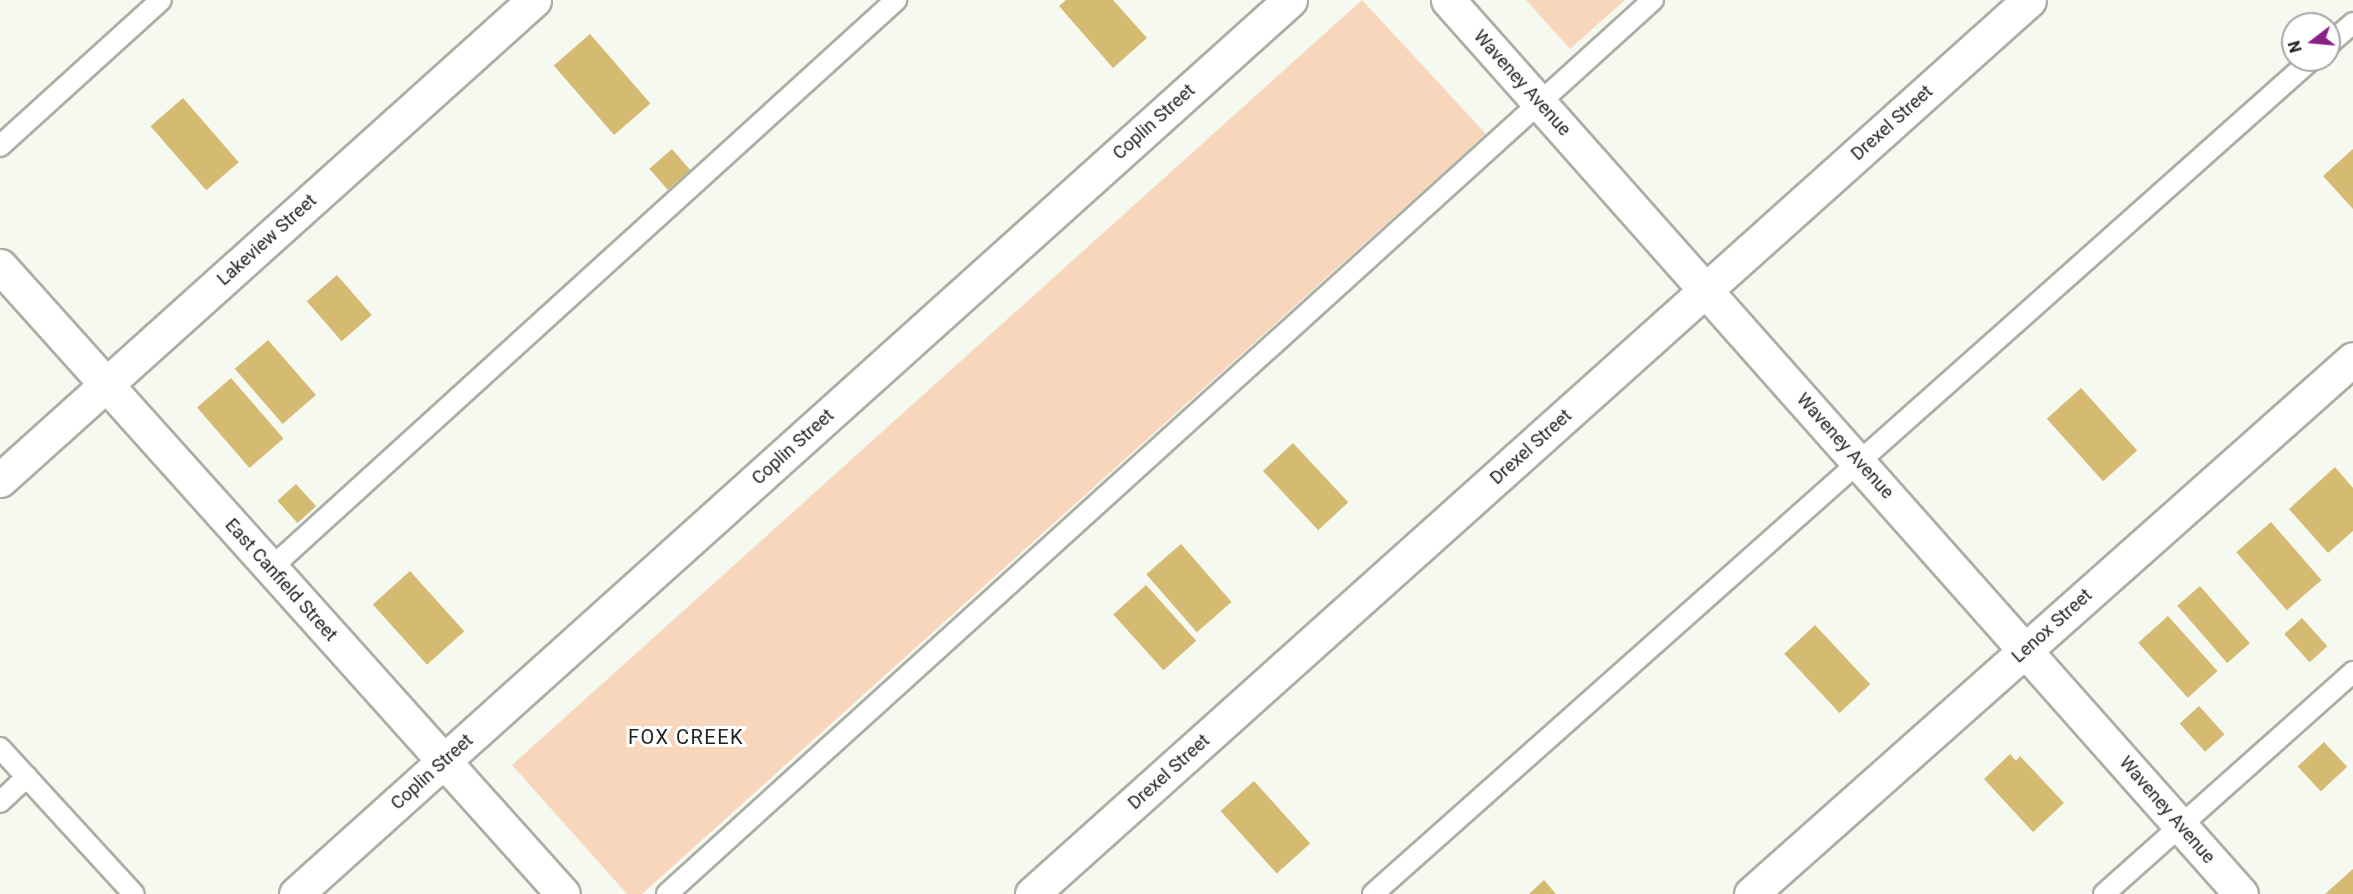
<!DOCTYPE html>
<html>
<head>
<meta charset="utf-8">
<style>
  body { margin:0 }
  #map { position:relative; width:2353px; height:894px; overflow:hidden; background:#f6f9ef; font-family:Roboto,sans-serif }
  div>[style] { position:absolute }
  .green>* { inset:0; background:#f8d6bb }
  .building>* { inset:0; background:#d5bb72; transform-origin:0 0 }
  .roads { filter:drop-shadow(2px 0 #abaea4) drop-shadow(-2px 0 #abaea4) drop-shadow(0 2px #abaea4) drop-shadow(0 -2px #abaea4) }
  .service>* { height:20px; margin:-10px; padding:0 10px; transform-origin:10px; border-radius:10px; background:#fff }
  .minor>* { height:33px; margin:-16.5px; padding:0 16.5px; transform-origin:16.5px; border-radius:16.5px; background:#fff }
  span { translate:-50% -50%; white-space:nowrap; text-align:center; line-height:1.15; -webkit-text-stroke:6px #fff; paint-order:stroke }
  .street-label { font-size:18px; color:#222320 }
  .neighbourhood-label { font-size:20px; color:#222320; letter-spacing:1.5px }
  .north { position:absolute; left:2281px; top:12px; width:60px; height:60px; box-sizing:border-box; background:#fff; border:2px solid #a7a7a6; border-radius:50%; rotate:254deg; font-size:16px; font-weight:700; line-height:24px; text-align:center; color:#222320 }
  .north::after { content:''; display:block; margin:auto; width:21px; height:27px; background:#892086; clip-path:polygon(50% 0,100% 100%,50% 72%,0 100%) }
</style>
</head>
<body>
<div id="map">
  <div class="green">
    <i style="clip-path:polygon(1362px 0,1486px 134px,642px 894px,627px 894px,512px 765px)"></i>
    <i style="clip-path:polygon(1526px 0,1625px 0,1570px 49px)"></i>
  </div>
  <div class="building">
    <i style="clip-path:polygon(1066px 0,1113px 0,1147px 38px,1113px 68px,1059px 6px)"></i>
    <i style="left:590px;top:34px;width:92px;height:48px;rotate:49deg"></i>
    <i style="left:183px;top:98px;width:85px;height:43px;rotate:49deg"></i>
    <i style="left:672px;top:149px;width:28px;height:30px;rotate:49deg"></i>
    <i style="clip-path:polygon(2353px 149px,2353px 209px,2323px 176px)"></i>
    <i style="left:337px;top:275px;width:53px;height:40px;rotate:49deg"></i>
    <i style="left:268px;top:340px;width:73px;height:44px;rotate:49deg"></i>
    <i style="left:231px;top:378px;width:80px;height:45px;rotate:49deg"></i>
    <i style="left:2081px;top:388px;width:84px;height:46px;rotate:48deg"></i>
    <i style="left:1293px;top:443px;width:81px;height:41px;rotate:47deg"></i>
    <i style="clip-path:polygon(2335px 467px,2353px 488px,2353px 531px,2328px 553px,2289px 509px)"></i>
    <i style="left:296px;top:484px;width:30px;height:25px;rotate:48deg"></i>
    <i style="left:2271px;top:522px;width:77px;height:46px;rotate:49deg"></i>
    <i style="left:1181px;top:544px;width:77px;height:46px;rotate:49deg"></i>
    <i style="left:410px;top:571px;width:81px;height:50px;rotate:48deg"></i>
    <i style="left:1146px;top:585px;width:75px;height:44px;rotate:48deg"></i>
    <i style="left:2200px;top:586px;width:76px;height:30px;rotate:49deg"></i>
    <i style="left:2168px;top:616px;width:74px;height:40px;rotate:48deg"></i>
    <i style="left:2302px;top:618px;width:38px;height:24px;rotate:48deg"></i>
    <i style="left:1815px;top:625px;width:81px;height:42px;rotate:47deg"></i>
    <i style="left:2199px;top:706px;width:38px;height:26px;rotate:48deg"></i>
    <i style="left:2324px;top:742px;width:34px;height:36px;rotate:47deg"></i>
    <i style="clip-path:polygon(2010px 754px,2016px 761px,2020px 756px,2064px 803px,2033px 832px,1984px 779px)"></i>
    <i style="left:1254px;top:781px;width:84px;height:45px;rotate:48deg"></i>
    <i style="clip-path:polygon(2353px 869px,2353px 894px,2325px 894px)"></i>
    <i style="clip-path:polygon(1544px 880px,1556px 894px,1529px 894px)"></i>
  </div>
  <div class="roads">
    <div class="service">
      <i style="left:2329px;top:44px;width:32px;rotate:-41deg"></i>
      <i style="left:0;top:146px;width:217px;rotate:-42.2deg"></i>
      <i style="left:271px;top:568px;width:845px;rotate:-42.26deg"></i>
      <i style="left:0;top:748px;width:198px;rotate:47.5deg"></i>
      <i style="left:0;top:802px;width:37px;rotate:-43deg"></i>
      <i style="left:667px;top:894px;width:1331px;rotate:-42.2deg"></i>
      <i style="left:1373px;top:894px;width:1255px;rotate:-41.64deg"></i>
      <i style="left:2104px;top:894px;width:334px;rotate:-41.7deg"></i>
    </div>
    <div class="minor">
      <i style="left:1448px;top:0;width:1195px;rotate:48.43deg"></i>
      <i style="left:0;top:266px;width:843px;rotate:48.12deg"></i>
      <i style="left:0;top:480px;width:718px;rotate:-41.95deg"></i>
      <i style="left:296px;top:894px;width:1337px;rotate:-41.97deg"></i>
      <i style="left:1032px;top:894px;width:1339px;rotate:-41.88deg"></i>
      <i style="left:1751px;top:894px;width:805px;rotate:-41.63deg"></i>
    </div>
  </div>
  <div class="street-label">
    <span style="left:1522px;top:83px;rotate:48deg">Waveney Avenue</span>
    <span style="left:1154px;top:122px;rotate:-42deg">Coplin Street</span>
    <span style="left:1892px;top:123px;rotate:-42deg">Drexel Street</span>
    <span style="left:267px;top:240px;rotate:-42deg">Lakeview Street</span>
    <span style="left:1845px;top:446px;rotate:48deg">Waveney Avenue</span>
    <span style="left:793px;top:447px;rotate:-42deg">Coplin Street</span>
    <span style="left:1531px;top:447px;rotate:-42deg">Drexel Street</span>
    <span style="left:281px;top:580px;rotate:48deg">East Canfield Street</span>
    <span style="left:2052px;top:626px;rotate:-42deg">Lenox Street</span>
    <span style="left:432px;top:772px;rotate:-42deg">Coplin Street</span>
    <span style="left:1169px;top:772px;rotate:-42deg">Drexel Street</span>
    <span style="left:2167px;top:810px;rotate:49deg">Waveney Avenue</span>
  </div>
  <div class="neighbourhood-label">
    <span style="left:686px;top:737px">FOX CREEK</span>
  </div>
  <div class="north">N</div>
</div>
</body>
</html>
